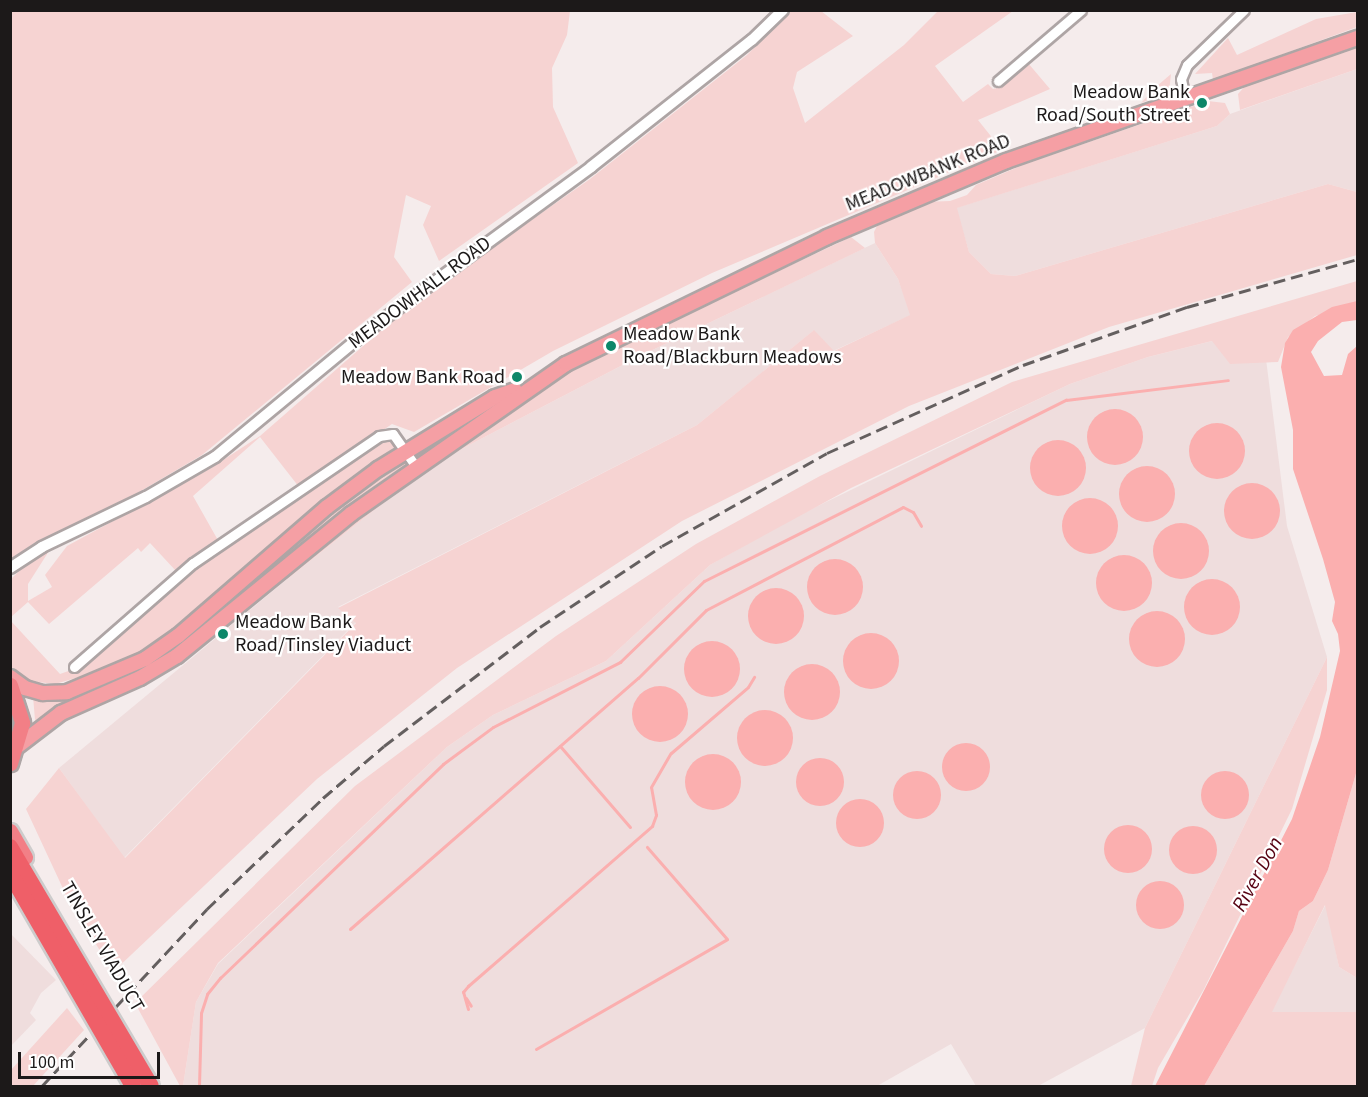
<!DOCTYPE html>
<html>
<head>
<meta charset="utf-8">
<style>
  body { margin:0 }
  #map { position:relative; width:1368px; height:1097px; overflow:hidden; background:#f5ecec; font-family:"Source Sans 3",sans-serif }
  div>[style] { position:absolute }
  .built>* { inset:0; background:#efdddd }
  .green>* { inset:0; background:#f6d3d2 }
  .water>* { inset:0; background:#fbafaf }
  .round { border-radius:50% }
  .stream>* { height:3px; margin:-1.5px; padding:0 1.5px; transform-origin:1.5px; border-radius:1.5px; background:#fbafaf }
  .roads { filter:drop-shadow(2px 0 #aea5a5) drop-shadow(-2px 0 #aea5a5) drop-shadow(0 2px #aea5a5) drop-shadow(0 -2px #aea5a5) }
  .minor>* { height:9px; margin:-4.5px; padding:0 4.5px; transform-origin:4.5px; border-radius:4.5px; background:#fff }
  .tertiary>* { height:10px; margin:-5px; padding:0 5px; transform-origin:5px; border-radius:5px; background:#fff }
  .primary>* { height:14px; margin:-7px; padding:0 7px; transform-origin:7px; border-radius:7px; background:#f59fa4 }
  .trunk>* { height:15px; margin:-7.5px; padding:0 7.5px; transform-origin:7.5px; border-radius:7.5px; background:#f27f86 }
  .rail>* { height:3px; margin-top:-1.5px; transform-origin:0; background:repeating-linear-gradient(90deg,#645f5f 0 12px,transparent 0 18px) }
  .bridges { filter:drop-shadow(2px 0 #cdcccc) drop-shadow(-2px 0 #cdcccc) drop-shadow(0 2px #cdcccc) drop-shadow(0 -2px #cdcccc) }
  .trunk-bridge>* { height:15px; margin:-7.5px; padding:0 7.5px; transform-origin:7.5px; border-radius:7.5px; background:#f27f86 }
  .motorway-bridge>* { height:16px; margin:-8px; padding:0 8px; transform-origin:8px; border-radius:8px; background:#ef5f68 }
  .dots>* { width:16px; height:16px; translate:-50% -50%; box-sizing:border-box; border:3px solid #fff; border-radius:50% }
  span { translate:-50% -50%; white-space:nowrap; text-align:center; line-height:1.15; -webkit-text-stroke:4.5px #fff; paint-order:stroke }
  .poi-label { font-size:20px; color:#1c1919 }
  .right { translate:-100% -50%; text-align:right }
  .left { translate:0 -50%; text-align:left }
  .street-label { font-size:20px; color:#1c1919 }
  .water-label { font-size:21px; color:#560212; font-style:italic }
  .frame { position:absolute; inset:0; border:12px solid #1c1919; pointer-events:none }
  .scale { position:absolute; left:18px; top:1052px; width:142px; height:27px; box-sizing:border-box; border:3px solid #1c1919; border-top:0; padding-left:8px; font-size:18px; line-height:21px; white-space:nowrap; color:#1c1919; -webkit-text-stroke:4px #fff; paint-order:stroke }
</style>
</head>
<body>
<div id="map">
  <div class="built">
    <i style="clip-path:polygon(1357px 69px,1357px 192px,1328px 184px,1015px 276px,991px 274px,969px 252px,956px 208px,1217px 126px,1230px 114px)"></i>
    <i style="clip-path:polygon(875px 243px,898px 279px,911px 315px,833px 351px,813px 331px,697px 425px,338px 607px,356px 622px,124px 858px,59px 768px,286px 580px,431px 465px,638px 357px)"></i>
    <i style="clip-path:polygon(1212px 341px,1266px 359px,1287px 526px,1327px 657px,1145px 1028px,1038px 1086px,976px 1086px,951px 1044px,877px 1086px,183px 1086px,196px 1002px,218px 964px,447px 747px,493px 715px,606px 661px,710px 565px,793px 518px,1070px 384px,1148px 357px)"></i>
    <i style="clip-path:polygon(1326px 904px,1339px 967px,1357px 978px,1357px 1012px,1271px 1012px)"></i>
    <i style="clip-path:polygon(11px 934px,56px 980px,41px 993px,30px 1013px,36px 1020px,11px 1046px)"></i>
  </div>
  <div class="green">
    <i style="clip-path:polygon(10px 11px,570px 11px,567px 35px,552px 68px,553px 107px,578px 163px,439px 261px,423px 225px,431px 206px,406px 195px,394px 257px,412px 282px,202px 455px,129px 498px,36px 542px,11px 560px)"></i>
    <i style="clip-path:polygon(791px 11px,821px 11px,853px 36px,797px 72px,793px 88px,805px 123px,904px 45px,938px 11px,1013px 11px,935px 66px,963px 102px,988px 84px,993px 89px,1002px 87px,1028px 63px,1050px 89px,978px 120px,1002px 150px,712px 273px,553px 351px,414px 432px,392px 424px,299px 487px,260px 437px,193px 496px,219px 542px,176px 571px,150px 543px,141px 552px,138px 548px,49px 624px,28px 602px,11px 617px,11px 579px,22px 568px,49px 551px,28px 584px,28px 601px,52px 587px,45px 575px,67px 546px,211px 468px,260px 436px,409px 306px,590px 179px,747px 55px)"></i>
    <i style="clip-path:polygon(1357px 12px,1357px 27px,1213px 80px,1212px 73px,1195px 74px,1228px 38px,1237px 55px,1316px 19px)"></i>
    <i style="clip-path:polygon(1357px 45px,1357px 69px,1240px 110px,1238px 94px,1246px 85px)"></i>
    <i style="clip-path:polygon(1171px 74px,1169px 92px,1141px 103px,1157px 86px)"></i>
    <i style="clip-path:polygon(1208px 101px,1225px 103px,1230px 114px,1217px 126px,957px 208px,969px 252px,991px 274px,1015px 276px,1328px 184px,1357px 192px,1357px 255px,1109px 327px,909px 406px,682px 521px,457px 668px,317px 779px,113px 972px,66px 895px,26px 809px,59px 768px,125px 858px,356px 623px,338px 608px,697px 425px,814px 330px,834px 351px,910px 315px,898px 279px,875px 243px,874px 232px,878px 224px,924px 202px,950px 201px,967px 195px,976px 185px,1025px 164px)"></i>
    <i style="clip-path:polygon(851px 237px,865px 248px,638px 357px,431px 465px,286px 580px,299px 563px,354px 518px,519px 401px,608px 351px)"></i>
    <i style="clip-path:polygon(1357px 281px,1357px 305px,1315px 316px,1288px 337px,1278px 362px,1230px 364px,1212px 341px,1148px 357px,1070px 384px,851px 488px,710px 565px,606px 661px,493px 715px,447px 747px,218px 963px,196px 1002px,183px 1086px,180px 1086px,135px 1003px,355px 786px,556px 636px,696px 544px,820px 476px,1012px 382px)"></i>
    <i style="clip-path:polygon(390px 437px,397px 445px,159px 642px,107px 669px,55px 684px,29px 681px,11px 667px,10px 620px,60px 674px,77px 668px,180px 576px)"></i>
    <i style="clip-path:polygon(405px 459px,409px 465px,406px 468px,307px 539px,269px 575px,264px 570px,320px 522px)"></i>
    <i style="clip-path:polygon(231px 605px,196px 636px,159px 660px,35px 720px,33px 696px,75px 696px,113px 680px)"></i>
    <i style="clip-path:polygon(1327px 657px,1327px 690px,1292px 809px,1204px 989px,1158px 1068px,1152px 1086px,1131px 1086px,1145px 1028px)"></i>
    <i style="clip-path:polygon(1357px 770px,1357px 978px,1339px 967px,1325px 905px,1272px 1012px,1357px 1012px,1357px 1086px,1204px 1086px,1293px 931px,1299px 911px,1313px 901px,1328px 870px)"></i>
    <i style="clip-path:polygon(67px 1008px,84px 1030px,33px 1086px,11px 1086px,11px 1070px)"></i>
  </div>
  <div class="water">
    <i style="clip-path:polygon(1357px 301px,1357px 320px,1342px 322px,1318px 341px,1311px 352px,1324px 376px,1342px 375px,1348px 354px,1357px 346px,1357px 770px,1328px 870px,1313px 901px,1299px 911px,1293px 931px,1204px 1086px,1155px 1086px,1292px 819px,1320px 737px,1340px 651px,1338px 634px,1332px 621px,1335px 602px,1323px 559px,1293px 469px,1293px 430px,1281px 367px,1285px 343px,1293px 330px,1332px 307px)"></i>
    <i class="round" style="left:1087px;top:409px;width:56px;height:56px"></i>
    <i class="round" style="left:1189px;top:423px;width:56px;height:56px"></i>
    <i class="round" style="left:1030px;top:440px;width:56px;height:56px"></i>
    <i class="round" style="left:1119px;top:466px;width:56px;height:56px"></i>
    <i class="round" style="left:1224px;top:483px;width:56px;height:56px"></i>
    <i class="round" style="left:1062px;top:498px;width:56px;height:56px"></i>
    <i class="round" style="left:1153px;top:523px;width:56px;height:56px"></i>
    <i class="round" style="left:1096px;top:555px;width:56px;height:56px"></i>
    <i class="round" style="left:807px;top:559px;width:56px;height:56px"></i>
    <i class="round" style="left:1184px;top:579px;width:56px;height:56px"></i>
    <i class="round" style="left:748px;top:588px;width:56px;height:56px"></i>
    <i class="round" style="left:1129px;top:611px;width:56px;height:56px"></i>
    <i class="round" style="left:843px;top:633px;width:56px;height:56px"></i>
    <i class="round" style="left:684px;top:641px;width:56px;height:56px"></i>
    <i class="round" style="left:784px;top:664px;width:56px;height:56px"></i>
    <i class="round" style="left:632px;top:686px;width:56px;height:56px"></i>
    <i class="round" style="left:737px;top:710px;width:56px;height:56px"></i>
    <i class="round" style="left:942px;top:743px;width:48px;height:48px"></i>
    <i class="round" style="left:685px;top:754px;width:56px;height:56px"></i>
    <i class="round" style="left:796px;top:758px;width:48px;height:48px"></i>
    <i class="round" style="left:893px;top:771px;width:48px;height:48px"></i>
    <i class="round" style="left:1201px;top:771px;width:48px;height:48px"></i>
    <i class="round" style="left:836px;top:799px;width:48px;height:48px"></i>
    <i class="round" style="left:1104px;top:825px;width:48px;height:48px"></i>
    <i class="round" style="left:1169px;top:826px;width:48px;height:48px"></i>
    <i class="round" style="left:1136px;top:881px;width:48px;height:48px"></i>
  </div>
  <div class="stream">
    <i style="left:560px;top:746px;width:107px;rotate:49.2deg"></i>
    <i style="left:350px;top:929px;width:382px;rotate:-41.1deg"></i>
    <i style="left:638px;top:678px;width:96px;rotate:-45deg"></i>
    <i style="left:706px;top:610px;width:222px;rotate:-27.6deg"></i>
    <i style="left:903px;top:507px;width:11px;rotate:27deg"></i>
    <i style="left:913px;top:512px;width:16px;rotate:60deg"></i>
    <i style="left:466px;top:998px;width:9px;rotate:58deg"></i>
    <i style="left:468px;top:1009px;width:18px;rotate:-106deg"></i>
    <i style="left:463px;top:992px;width:8px;rotate:-50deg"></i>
    <i style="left:468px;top:986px;width:244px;rotate:-41deg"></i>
    <i style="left:652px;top:826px;width:12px;rotate:-70deg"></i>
    <i style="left:656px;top:815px;width:28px;rotate:-100deg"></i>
    <i style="left:651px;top:787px;width:39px;rotate:-60deg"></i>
    <i style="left:671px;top:753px;width:101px;rotate:-40.6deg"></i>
    <i style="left:748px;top:687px;width:12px;rotate:-59deg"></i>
    <i style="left:536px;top:1049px;width:220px;rotate:-29.9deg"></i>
    <i style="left:727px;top:939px;width:122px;rotate:-131deg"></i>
    <i style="left:199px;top:1086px;width:73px;rotate:-88.4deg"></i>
    <i style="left:201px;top:1013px;width:20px;rotate:-72deg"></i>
    <i style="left:207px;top:994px;width:21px;rotate:-51deg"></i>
    <i style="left:220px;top:978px;width:309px;rotate:-43.8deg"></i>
    <i style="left:443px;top:764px;width:62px;rotate:-36.5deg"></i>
    <i style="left:493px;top:727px;width:143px;rotate:-27.1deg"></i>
    <i style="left:620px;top:662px;width:117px;rotate:-44deg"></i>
    <i style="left:704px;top:581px;width:405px;rotate:-26.6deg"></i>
    <i style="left:1066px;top:400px;width:163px;rotate:-7deg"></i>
  </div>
  <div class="roads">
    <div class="minor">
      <i style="left:998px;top:81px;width:109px;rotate:-40.5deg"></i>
      <i style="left:1185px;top:98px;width:19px;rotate:-102deg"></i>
      <i style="left:1181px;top:79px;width:15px;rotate:-67deg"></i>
      <i style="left:1187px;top:65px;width:79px;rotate:-44deg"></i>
      <i style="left:74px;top:667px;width:158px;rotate:-41.2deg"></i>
      <i style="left:193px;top:563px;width:225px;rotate:-34.3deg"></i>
      <i style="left:379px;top:436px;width:14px;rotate:-8deg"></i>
      <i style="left:393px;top:434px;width:42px;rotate:54.8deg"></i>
    </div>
    <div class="tertiary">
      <i style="left:10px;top:568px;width:38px;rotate:-33deg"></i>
      <i style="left:42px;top:547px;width:115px;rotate:-25.7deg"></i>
      <i style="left:146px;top:497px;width:80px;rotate:-30.1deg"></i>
      <i style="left:215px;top:457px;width:201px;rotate:-39.6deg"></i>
      <i style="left:370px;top:329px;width:274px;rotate:-36.2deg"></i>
      <i style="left:591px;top:167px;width:205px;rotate:-38.3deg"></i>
      <i style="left:752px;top:40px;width:43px;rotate:-44.1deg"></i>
    </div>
    <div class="primary">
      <i style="left:10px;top:677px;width:19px;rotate:36deg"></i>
      <i style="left:25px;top:688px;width:19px;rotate:16deg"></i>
      <i style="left:43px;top:693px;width:24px;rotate:-2deg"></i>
      <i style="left:67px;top:692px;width:85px;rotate:-22.9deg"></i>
      <i style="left:145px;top:659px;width:40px;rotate:-34.9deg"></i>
      <i style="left:178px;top:636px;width:197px;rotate:-40.9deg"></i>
      <i style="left:327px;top:507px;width:64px;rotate:-36.7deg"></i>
      <i style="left:378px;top:469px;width:137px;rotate:-31.6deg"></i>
      <i style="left:495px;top:397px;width:21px;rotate:-19deg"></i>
      <i style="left:18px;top:746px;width:54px;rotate:-37.5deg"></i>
      <i style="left:61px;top:713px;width:86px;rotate:-23.9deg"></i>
      <i style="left:140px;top:678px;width:43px;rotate:-30.7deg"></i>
      <i style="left:177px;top:656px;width:225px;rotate:-39.2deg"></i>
      <i style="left:351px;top:514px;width:262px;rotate:-34.9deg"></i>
      <i style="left:566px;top:364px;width:290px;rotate:-25.9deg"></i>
      <i style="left:827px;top:237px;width:194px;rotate:-23deg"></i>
      <i style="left:1006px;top:161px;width:373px;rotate:-19.3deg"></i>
    </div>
    <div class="trunk">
      <i style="left:10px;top:685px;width:40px;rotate:72deg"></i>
      <i style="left:22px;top:723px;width:42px;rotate:106.7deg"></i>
    </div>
  </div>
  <div class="rail">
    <i style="left:42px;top:1086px;width:242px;rotate:-47deg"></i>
    <i style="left:207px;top:909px;width:161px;rotate:-43.7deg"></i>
    <i style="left:323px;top:798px;width:80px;rotate:-40.4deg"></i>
    <i style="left:384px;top:746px;width:196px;rotate:-37.3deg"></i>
    <i style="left:540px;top:627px;width:146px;rotate:-33.6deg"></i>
    <i style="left:662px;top:546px;width:189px;rotate:-29.4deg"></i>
    <i style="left:827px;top:453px;width:215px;rotate:-24.2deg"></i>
    <i style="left:1023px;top:365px;width:174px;rotate:-19.5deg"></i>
    <i style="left:1187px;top:307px;width:178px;rotate:-15.7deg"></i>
  </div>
  <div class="bridges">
    <div class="trunk-bridge">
      <i style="left:10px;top:831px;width:30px;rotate:60deg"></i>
    </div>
    <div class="motorway-bridge">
      <i style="left:10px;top:847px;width:277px;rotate:59.5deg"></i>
      <i style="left:10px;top:873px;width:246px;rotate:60deg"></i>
    </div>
  </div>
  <div class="dots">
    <i style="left:1202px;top:103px;background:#0d8769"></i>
    <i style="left:611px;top:346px;background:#0d8769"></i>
    <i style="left:517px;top:377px;background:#0d8769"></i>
    <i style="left:223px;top:634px;background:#0d8769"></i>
  </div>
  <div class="poi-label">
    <span class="right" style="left:1190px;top:104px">Meadow Bank<br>Road/South Street</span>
    <span class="left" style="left:623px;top:346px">Meadow Bank<br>Road/Blackburn Meadows</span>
    <span class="right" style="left:505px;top:377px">Meadow Bank Road</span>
    <span class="left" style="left:235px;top:634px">Meadow Bank<br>Road/Tinsley Viaduct</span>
  </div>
  <div class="street-label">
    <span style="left:928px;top:173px;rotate:-22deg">MEADOWBANK ROAD</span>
    <span style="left:420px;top:293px;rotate:-37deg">MEADOWHALL ROAD</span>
    <span style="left:102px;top:947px;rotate:60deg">TINSLEY VIADUCT</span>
  </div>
  <div class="water-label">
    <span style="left:1257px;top:874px;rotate:-61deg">River Don</span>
  </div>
  <div class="frame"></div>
  <div class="scale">100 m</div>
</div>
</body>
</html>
